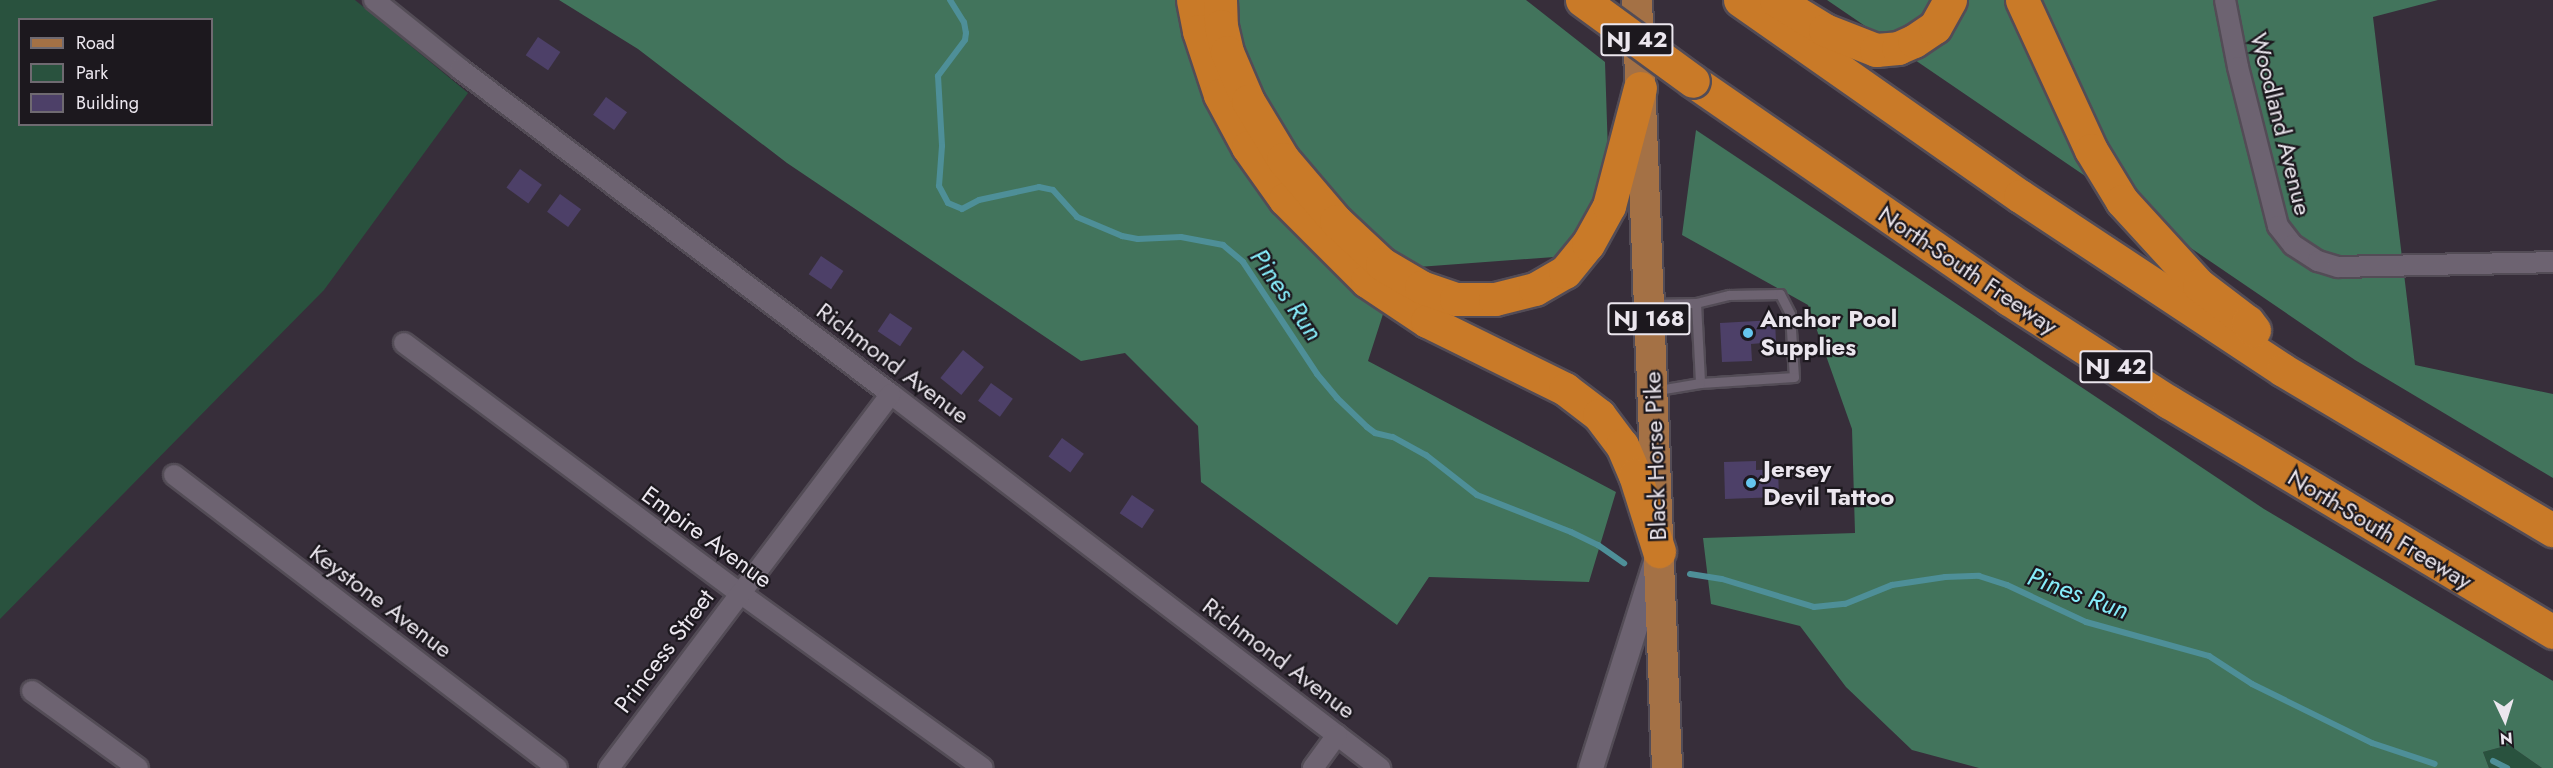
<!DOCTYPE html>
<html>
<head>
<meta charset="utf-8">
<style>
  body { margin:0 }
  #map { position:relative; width:2553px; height:768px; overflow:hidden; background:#372e3a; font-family:Jost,sans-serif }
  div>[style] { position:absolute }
  .green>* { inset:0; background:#29523e }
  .forest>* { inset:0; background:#42745c }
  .stream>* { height:6px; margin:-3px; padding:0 3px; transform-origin:3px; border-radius:3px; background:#4e8f98 }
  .building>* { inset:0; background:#4d4068; transform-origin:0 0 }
  .roads { filter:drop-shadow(2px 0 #534c56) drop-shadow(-2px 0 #534c56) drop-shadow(0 2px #534c56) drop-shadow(0 -2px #534c56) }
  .service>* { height:9px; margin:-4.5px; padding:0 4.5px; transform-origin:4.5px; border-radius:4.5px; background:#6d6371 }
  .minor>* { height:20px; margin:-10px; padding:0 10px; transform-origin:10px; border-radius:10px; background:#6d6371 }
  .tertiary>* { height:24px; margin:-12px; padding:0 12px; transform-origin:12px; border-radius:12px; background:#6d6371 }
  .primary>* { height:30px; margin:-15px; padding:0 15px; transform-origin:15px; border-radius:15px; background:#a47145 }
  .motorway>* { height:33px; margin:-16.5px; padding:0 16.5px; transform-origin:16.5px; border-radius:16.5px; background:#c97a28 }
  .bridges { filter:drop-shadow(2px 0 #534c56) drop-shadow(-2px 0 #534c56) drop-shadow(0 2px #534c56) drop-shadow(0 -2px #534c56) }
  .motorway-bridge>* { height:33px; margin:-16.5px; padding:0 16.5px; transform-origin:16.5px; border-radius:16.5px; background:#c97a28 }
  .dots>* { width:16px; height:16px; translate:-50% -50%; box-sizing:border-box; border:3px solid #1c181e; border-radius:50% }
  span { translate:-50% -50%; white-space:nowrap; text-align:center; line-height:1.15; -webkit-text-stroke:4.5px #1c181e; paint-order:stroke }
  .shield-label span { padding:2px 4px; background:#1c181e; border:2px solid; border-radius:4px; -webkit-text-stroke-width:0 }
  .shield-label { font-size:22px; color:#ebe6ee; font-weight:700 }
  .street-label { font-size:24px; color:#ebe6ee }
  .poi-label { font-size:24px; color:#ebe6ee; font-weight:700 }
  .left { translate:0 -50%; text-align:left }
  .water-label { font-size:26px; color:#86ecfa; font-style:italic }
  .legend { position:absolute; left:18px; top:18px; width:195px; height:108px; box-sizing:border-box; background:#1c181e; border:2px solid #6f6a71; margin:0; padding:8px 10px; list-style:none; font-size:18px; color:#ebe6ee }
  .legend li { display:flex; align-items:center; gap:12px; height:30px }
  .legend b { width:30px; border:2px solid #6f6a71 }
  .north { position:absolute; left:2475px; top:690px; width:60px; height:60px; -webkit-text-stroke:4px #1c181e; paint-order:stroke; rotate:176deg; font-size:16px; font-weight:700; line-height:24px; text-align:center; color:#ebe6ee }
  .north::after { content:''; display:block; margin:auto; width:21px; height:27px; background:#ebe6ee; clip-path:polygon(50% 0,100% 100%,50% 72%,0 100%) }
</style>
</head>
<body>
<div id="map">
  <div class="green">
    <i style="clip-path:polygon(evenodd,0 0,355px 0,468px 93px,324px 290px,0 619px,0 0,20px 20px,212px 20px,212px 124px,20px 124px,20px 20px)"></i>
    <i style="clip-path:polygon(2509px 745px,2542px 768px,2489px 768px,2483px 752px)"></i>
  </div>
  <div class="forest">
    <i style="clip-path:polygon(559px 0,1526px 0,1605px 62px,1611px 244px,1568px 256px,1418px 267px,1384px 311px,1368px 361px,1616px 492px,1589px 582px,1429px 577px,1397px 625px,1201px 482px,1198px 426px,1125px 353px,1081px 361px,787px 163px,638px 49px)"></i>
    <i style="clip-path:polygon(1827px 0,2438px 0,2373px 17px,2415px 365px,2553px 394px,2553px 478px,2355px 360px)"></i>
    <i style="clip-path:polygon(1696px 130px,2264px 509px,2553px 681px,2553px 768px,2542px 768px,2509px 745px,2483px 752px,2489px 768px,1979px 768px,1912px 750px,1846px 687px,1800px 626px,1711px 604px,1703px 538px,1855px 533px,1852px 429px,1808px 305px,1682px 235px)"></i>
  </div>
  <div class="stream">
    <i style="left:950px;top:0;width:26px;rotate:58deg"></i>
    <i style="left:964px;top:22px;width:11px;rotate:80deg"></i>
    <i style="left:966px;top:33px;width:7px;rotate:98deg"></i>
    <i style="left:965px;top:40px;width:45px;rotate:126.9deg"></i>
    <i style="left:938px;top:76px;width:70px;rotate:86.7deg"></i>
    <i style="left:942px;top:146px;width:40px;rotate:94.3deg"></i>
    <i style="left:939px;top:186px;width:19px;rotate:62deg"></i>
    <i style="left:948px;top:203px;width:15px;rotate:23deg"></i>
    <i style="left:962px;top:209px;width:19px;rotate:-28deg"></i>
    <i style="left:979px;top:200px;width:61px;rotate:-12.2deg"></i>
    <i style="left:1039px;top:187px;width:14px;rotate:12deg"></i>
    <i style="left:1053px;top:190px;width:36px;rotate:48deg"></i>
    <i style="left:1077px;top:217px;width:49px;rotate:22.9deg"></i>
    <i style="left:1122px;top:236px;width:16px;rotate:11deg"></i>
    <i style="left:1138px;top:239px;width:43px;rotate:-2.7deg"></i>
    <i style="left:1181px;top:237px;width:43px;rotate:10.8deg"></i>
    <i style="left:1223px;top:245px;width:26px;rotate:40deg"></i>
    <i style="left:1243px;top:262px;width:134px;rotate:56.5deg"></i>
    <i style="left:1317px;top:374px;width:31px;rotate:50deg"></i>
    <i style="left:1337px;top:398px;width:42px;rotate:44deg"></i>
    <i style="left:1367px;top:427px;width:10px;rotate:37deg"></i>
    <i style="left:1375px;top:433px;width:18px;rotate:13deg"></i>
    <i style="left:1393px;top:437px;width:38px;rotate:29deg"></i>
    <i style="left:1426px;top:455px;width:65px;rotate:38.1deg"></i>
    <i style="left:1477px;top:495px;width:101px;rotate:21.5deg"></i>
    <i style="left:1571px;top:532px;width:30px;rotate:26deg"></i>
    <i style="left:1598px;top:545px;width:32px;rotate:35deg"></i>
    <i style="left:1690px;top:574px;width:32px;rotate:9deg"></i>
    <i style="left:1722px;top:579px;width:96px;rotate:16.9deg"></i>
    <i style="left:1814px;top:607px;width:31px;rotate:-6deg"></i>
    <i style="left:1845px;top:604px;width:51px;rotate:-22deg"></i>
    <i style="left:1892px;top:585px;width:54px;rotate:-8.6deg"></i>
    <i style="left:1945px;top:577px;width:34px;rotate:-2deg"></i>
    <i style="left:1979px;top:576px;width:29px;rotate:18deg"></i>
    <i style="left:2007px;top:585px;width:87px;rotate:25.1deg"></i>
    <i style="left:2086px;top:622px;width:128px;rotate:15.5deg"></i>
    <i style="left:2209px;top:656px;width:51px;rotate:33.1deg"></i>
    <i style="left:2252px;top:684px;width:134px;rotate:26.2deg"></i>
    <i style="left:2372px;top:743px;width:66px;rotate:18.4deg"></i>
    <i style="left:2493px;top:761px;width:16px;rotate:27deg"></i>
  </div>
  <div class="building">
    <i style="left:538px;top:37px;width:27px;height:22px;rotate:34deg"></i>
    <i style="left:606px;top:97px;width:26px;height:22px;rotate:36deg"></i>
    <i style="left:520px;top:169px;width:27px;height:23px;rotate:36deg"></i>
    <i style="left:560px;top:194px;width:26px;height:22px;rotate:36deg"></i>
    <i style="left:821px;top:256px;width:27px;height:22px;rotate:34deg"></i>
    <i style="left:890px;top:313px;width:27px;height:22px;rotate:34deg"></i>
    <i style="clip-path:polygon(1775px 320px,1776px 342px,1751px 344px,1752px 361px,1722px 362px,1720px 323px)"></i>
    <i style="left:963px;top:350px;width:27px;height:36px;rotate:39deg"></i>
    <i style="left:991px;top:383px;width:27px;height:22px;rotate:36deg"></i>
    <i style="left:1062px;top:438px;width:27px;height:23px;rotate:36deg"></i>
    <i style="clip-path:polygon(1756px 461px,1756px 470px,1778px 469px,1779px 497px,1725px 499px,1724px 462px)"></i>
    <i style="left:1132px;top:495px;width:27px;height:22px;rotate:34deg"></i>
  </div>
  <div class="roads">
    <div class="service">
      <i style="left:1696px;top:303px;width:34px;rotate:-14deg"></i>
      <i style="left:1729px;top:295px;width:51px;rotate:-1.1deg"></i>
      <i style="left:1780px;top:294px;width:22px;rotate:63deg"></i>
      <i style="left:1790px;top:314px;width:63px;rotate:86.4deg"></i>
      <i style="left:1794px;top:377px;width:94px;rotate:176.3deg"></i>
      <i style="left:1652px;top:304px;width:44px;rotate:-1.3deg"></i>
      <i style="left:1696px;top:303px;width:80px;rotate:87.1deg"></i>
      <i style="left:1700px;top:383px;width:43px;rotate:170.5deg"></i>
    </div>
    <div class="minor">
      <i style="left:374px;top:0;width:110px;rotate:38.7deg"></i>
      <i style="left:460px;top:69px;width:540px;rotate:37.02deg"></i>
      <i style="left:891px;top:394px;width:616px;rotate:37.41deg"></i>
      <i style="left:2225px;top:0;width:68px;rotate:79deg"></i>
      <i style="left:2238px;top:67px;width:164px;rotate:75.9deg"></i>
      <i style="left:2278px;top:226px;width:24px;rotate:52deg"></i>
      <i style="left:2293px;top:245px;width:30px;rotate:33deg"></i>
      <i style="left:2318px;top:261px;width:21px;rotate:17deg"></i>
      <i style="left:2338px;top:267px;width:215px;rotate:-1.3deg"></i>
      <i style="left:404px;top:343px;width:419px;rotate:36.7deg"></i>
      <i style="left:740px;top:593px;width:299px;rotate:35.8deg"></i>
      <i style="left:174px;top:475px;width:482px;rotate:37.4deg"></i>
      <i style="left:32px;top:691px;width:131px;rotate:36deg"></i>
      <i style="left:609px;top:768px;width:468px;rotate:-53deg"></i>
      <i style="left:1313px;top:768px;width:41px;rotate:-54deg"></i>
    </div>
    <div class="tertiary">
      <i style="left:1591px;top:768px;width:213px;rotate:-72.5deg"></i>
    </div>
    <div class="primary">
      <i style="left:1637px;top:0;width:769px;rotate:87.76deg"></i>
    </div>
    <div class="motorway">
      <i style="left:1193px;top:0;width:32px;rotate:79deg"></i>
      <i style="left:1199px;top:31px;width:67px;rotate:71.8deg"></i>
      <i style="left:1220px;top:95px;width:59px;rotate:61.7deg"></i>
      <i style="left:1248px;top:147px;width:64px;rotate:54.6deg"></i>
      <i style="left:1285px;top:199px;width:116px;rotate:45deg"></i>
      <i style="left:1367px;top:281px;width:72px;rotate:33.7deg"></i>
      <i style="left:1427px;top:321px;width:154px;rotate:26.2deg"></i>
      <i style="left:1565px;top:389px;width:43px;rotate:37.4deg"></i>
      <i style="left:1599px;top:415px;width:38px;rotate:53deg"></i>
      <i style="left:1622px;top:445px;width:33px;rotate:67deg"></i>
      <i style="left:1635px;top:475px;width:80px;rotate:72.5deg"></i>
      <i style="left:1220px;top:0;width:26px;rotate:88deg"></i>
      <i style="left:1221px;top:26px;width:27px;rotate:77deg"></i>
      <i style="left:1227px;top:52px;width:53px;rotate:66.8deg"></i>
      <i style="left:1248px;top:101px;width:68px;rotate:58.9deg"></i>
      <i style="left:1283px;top:159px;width:82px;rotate:49.5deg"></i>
      <i style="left:1336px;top:221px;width:63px;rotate:43.1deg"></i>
      <i style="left:1382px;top:264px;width:45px;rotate:30.5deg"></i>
      <i style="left:1421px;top:287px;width:37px;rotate:19deg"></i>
      <i style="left:1456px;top:299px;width:39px"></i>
      <i style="left:1495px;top:299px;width:41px;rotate:-14deg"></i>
      <i style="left:1535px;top:289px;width:34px;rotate:-30deg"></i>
      <i style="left:1565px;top:272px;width:36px;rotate:-51deg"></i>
      <i style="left:1588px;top:244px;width:43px;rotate:-61.1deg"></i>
      <i style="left:1609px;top:206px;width:122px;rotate:-75.3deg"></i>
      <i style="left:1740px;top:0;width:342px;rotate:35deg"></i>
      <i style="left:2020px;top:196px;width:315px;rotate:33.5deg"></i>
      <i style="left:2283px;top:370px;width:314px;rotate:30.7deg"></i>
      <i style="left:1776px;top:0;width:57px;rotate:31.5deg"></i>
      <i style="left:1825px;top:30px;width:55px;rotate:21.4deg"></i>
      <i style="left:1876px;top:50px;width:22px;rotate:-5deg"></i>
      <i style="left:1898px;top:48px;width:17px;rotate:-24deg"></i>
      <i style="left:1914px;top:41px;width:25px;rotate:-34deg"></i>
      <i style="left:1935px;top:27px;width:31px;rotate:-61deg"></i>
      <i style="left:2022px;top:0;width:165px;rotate:65.3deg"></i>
      <i style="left:2091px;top:150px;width:60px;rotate:58.7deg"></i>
      <i style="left:2122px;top:201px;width:114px;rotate:47.5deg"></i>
      <i style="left:2199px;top:285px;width:61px;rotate:37.1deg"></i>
      <i style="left:2248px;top:322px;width:10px;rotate:53deg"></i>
      <i style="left:1693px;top:81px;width:384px;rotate:34.6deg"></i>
      <i style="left:2009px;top:299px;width:190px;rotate:32.8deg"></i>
      <i style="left:2169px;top:402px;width:448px;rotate:30.9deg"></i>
    </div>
  </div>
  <div class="bridges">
    <div class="motorway-bridge">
      <i style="left:1582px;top:0;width:137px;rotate:36.1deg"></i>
    </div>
  </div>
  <div class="dots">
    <i style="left:1748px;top:333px;background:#65c5ee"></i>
    <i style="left:1751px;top:483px;background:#65c5ee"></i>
  </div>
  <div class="shield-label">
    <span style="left:1637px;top:40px">NJ 42</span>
    <span style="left:1649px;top:319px">NJ 168</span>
    <span style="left:2116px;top:367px">NJ 42</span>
  </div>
  <div class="street-label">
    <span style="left:2281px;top:124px;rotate:76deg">Woodland Avenue</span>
    <span style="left:1968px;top:270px;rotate:34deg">North-South Freeway</span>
    <span style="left:893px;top:363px;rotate:37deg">Richmond Avenue</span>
    <span style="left:1655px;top:456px;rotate:-92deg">Black Horse Pike</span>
    <span style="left:2380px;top:529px;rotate:31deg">North-South Freeway</span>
    <span style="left:707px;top:537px;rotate:36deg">Empire Avenue</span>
    <span style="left:381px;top:601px;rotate:37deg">Keystone Avenue</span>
    <span style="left:664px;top:651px;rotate:-53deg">Princess Street</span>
    <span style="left:1279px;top:658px;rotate:37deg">Richmond Avenue</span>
  </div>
  <div class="poi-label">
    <span class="left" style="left:1760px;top:333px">Anchor Pool<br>Supplies</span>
    <span class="left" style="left:1763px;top:483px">Jersey<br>Devil Tattoo</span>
  </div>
  <div class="water-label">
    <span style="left:1286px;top:295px;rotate:55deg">Pines Run</span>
    <span style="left:2078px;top:594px;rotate:20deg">Pines Run</span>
  </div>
  <ul class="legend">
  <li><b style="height:8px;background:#a47145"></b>Road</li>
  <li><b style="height:16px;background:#29523e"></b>Park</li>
  <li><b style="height:16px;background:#4d4068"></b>Building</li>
  </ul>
  <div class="north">N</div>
</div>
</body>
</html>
